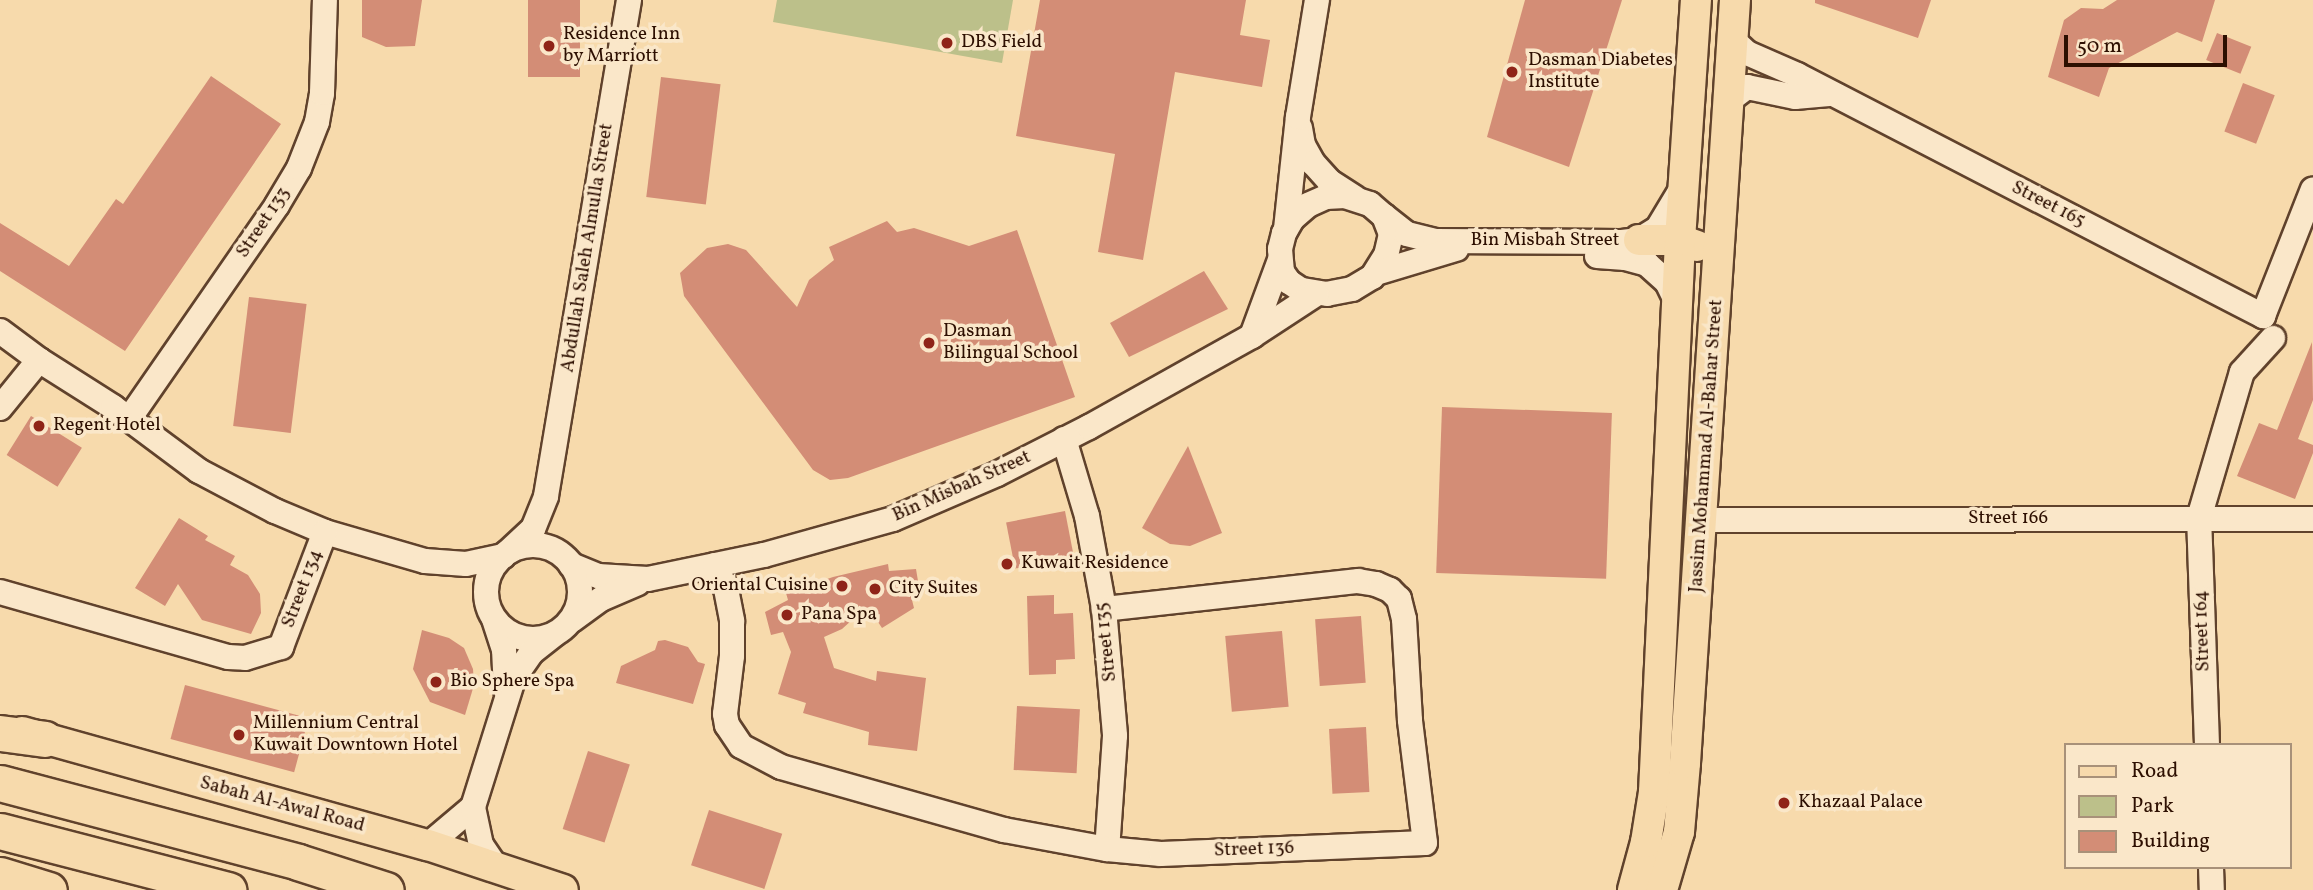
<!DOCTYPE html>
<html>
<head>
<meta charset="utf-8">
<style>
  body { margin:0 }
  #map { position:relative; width:2313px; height:890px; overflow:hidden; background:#f7daac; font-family:Vollkorn,serif }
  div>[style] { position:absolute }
  .green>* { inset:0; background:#bcc08a }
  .building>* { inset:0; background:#d38d76; transform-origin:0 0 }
  .roads { filter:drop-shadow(2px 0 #60422c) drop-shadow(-2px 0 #60422c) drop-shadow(0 2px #60422c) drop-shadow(0 -2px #60422c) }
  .minor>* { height:24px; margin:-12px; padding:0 12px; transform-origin:12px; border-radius:12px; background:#fae7c9 }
  .minor>.ring { margin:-12px; padding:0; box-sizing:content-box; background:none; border:24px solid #fae7c9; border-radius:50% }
  .major>* { height:30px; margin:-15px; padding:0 15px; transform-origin:15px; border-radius:15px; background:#f7daac }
  .highway>* { height:35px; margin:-17.5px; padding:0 17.5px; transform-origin:17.5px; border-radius:17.5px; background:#f7daac }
  .dots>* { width:19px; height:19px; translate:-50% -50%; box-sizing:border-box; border:4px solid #fae7c9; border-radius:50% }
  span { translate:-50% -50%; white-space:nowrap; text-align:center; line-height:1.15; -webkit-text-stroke:7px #fae7c9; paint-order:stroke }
  .poi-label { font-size:19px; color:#2d0f01 }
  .left { translate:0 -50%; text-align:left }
  .right { translate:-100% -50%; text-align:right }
  .street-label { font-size:19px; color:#2d0f01 }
  .legend { position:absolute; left:2064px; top:743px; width:228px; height:126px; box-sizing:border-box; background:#fae7c9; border:2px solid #a89179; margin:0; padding:9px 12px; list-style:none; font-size:21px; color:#2d0f01 }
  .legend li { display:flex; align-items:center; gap:14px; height:35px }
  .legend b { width:35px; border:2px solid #a89179 }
  .scale { position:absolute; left:2064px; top:35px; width:163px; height:32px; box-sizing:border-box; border:4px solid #2d0f01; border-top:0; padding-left:9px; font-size:21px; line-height:24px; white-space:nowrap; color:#2d0f01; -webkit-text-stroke:5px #fae7c9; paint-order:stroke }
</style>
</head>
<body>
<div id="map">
  <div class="green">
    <i style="clip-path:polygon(777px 0,1013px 0,1002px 63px,773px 22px)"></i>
  </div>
  <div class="building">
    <i style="clip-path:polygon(362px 0,422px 0,415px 46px,386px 47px,362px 37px)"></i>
    <i style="left:528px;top:0;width:52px;height:77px"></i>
    <i style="clip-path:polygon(1040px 0,1246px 0,1240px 35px,1270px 40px,1262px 87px,1175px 72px,1143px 260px,1098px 252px,1115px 154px,1016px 136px)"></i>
    <i style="clip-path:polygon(1525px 0,1622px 0,1569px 167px,1487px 137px)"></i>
    <i style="clip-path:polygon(1815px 0,1931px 0,1918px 38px,1815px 3px)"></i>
    <i style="clip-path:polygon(2117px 0,2215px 0,2202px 42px,2177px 32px,2109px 68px,2099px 97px,2048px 77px,2064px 20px,2081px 8px,2103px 9px)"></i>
    <i style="left:2217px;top:33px;width:37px;height:29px;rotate:22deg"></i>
    <i style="clip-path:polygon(211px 76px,281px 124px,125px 351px,0 271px,0 223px,69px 266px,116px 199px,123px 204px)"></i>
    <i style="left:661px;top:77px;width:60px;height:121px;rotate:7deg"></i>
    <i style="left:2243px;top:83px;width:34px;height:52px;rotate:21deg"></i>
    <i style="clip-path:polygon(887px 221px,897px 232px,914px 228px,969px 246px,1017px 230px,1075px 397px,848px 478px,830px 480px,813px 470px,684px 296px,680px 273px,707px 248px,728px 244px,746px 250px,797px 307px,809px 280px,834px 260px,829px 247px)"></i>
    <i style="clip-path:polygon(1204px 271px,1228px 309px,1129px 357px,1110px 323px)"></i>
    <i style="left:249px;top:297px;width:58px;height:130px;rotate:7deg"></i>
    <i style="clip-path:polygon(2312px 342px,2313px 400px,2298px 439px,2313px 445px,2313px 453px,2295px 499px,2237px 476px,2259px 423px,2277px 430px)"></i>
    <i style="left:1442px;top:407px;width:170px;height:166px;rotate:2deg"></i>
    <i style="left:31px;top:416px;width:60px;height:46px;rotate:32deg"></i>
    <i style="clip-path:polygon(1188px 446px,1222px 533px,1190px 546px,1170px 544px,1142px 528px)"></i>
    <i style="left:1065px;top:511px;width:47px;height:60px;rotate:79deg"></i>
    <i style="clip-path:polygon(179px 518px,208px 536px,205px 540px,235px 556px,230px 565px,248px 575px,260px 594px,261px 613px,251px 634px,202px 620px,178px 584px,165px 606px,135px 588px)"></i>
    <i style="clip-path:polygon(888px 564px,889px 571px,916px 569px,920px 593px,911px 596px,914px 608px,882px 628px,874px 616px,852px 620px,842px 629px,824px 637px,834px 668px,876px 681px,877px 671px,926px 678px,917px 751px,868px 745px,869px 732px,803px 713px,806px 703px,778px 694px,791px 652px,783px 632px,771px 635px,765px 612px,788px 600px,786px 593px,833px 577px)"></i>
    <i style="clip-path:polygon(1054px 595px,1054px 614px,1073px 613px,1075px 659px,1056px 660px,1056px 674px,1029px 675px,1027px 596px)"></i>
    <i style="left:1361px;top:616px;width:67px;height:46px;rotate:86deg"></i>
    <i style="clip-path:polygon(422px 630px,449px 638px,464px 648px,473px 669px,474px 685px,465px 715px,430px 702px,413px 669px)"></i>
    <i style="left:1282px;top:631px;width:76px;height:57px;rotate:85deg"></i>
    <i style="clip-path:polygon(665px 640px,688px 647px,698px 662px,705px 664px,693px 704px,616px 683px,621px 666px,655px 650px,658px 641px)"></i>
    <i style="left:185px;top:685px;width:128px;height:56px;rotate:15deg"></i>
    <i style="left:1017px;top:706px;width:63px;height:64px;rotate:3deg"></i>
    <i style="left:1366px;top:727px;width:65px;height:37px;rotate:87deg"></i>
    <i style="left:588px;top:751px;width:44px;height:82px;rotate:18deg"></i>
    <i style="left:709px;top:810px;width:77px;height:58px;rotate:18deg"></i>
  </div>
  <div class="roads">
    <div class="minor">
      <i style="left:1732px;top:39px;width:21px;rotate:43deg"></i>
      <i style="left:1747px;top:53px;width:55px;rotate:23.7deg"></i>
      <i style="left:1797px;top:75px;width:525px;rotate:27.35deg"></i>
      <i style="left:2263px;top:316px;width:136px;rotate:-68.5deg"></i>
      <i style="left:1727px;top:102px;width:25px;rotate:-37deg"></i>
      <i style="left:1747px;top:87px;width:49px;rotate:11.8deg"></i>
      <i style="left:1795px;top:97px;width:37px;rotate:-5deg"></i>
      <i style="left:1300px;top:128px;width:17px;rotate:80deg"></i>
      <i style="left:1303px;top:145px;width:21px;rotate:61deg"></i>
      <i style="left:1313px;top:163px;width:24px;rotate:48deg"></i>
      <i style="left:1329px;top:181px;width:31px;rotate:33deg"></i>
      <i style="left:1345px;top:196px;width:26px;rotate:18deg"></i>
      <i style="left:1370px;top:204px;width:18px;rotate:41deg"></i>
      <i style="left:1384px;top:216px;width:19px;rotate:69deg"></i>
      <i style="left:1391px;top:234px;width:22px;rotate:103deg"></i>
      <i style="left:1386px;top:255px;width:26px;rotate:122deg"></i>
      <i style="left:1372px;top:277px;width:23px;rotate:149deg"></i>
      <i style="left:1352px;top:289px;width:25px;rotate:169deg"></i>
      <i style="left:1327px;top:294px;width:26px;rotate:-171deg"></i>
      <i style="left:1301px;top:290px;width:14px;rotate:-146deg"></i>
      <i style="left:1289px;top:282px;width:12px;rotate:-125deg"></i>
      <i style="left:1282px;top:272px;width:23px;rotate:-95deg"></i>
      <i style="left:1280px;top:249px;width:16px;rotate:-76deg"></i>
      <i style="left:1284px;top:233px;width:16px;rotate:-60deg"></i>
      <i style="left:1292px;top:219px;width:21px;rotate:-41deg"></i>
      <i style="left:1308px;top:205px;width:20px;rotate:-24deg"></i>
      <i style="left:1326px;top:197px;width:19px;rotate:-3deg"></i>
      <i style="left:1384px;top:216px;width:29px;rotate:38deg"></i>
      <i style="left:1407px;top:234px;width:29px;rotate:14deg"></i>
      <i style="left:1435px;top:241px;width:187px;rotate:0.3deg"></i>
      <i style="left:1622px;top:242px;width:17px;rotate:-7deg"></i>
      <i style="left:1639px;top:240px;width:22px;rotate:-32deg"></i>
      <i style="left:1658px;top:228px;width:47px;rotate:-59deg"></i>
      <i style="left:1286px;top:229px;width:113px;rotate:-83.9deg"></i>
      <i style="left:1298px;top:117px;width:119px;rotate:-80.8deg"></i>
      <i style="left:1597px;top:256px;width:28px;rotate:4deg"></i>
      <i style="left:1625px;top:258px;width:23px;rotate:15deg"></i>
      <i style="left:1647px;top:264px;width:27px;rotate:42deg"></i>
      <i style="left:1667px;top:282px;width:25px;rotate:64deg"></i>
      <i style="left:1376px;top:273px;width:84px;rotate:-16.7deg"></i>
      <i style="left:0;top:331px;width:49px;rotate:36.6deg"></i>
      <i style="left:39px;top:360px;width:88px;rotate:32.4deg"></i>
      <i style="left:113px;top:407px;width:107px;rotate:36.7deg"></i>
      <i style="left:199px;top:471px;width:86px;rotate:27.8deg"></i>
      <i style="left:275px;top:511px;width:54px;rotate:22.8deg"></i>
      <i style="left:325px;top:532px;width:104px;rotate:16.2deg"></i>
      <i style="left:425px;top:561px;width:41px;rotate:4.2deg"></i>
      <i style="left:466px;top:564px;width:38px;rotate:-12deg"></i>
      <i style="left:1252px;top:336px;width:81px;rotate:-69.8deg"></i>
      <i style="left:0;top:408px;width:62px;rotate:-50.9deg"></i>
      <i style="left:129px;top:419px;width:260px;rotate:-55.3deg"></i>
      <i style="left:277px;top:205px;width:43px;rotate:-59.3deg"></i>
      <i style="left:299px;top:168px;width:49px;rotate:-68.6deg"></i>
      <i style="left:317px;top:122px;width:29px;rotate:-80deg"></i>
      <i style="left:322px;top:93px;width:93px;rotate:-88.2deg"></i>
      <i style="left:1064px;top:439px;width:80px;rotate:73.4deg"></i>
      <i style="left:1087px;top:516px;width:95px;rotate:79.6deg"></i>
      <i style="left:1104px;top:609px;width:127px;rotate:85deg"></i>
      <i style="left:1115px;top:736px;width:113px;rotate:94deg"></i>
      <i style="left:1702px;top:520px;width:611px;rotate:-0.09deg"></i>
      <i class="ring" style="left:486px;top:545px;width:70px;height:70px"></i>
      <i style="left:509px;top:551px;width:33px;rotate:-43deg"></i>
      <i style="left:533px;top:529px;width:35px;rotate:-68deg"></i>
      <i style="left:546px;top:496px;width:503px;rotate:-80.5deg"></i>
      <i style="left:571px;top:565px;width:29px;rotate:22deg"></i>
      <i style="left:598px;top:576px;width:50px;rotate:3.4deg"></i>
      <i style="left:648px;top:579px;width:118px;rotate:-11.7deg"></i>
      <i style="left:764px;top:555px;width:134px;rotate:-15.6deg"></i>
      <i style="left:893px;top:519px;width:113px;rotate:-23.4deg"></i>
      <i style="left:997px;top:474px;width:103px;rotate:-27.1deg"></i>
      <i style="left:1089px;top:427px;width:187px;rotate:-29.2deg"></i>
      <i style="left:1252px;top:336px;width:77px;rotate:-33.3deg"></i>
      <i style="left:715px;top:565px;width:26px;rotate:65deg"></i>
      <i style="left:726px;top:589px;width:33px;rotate:79deg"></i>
      <i style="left:732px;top:621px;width:35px;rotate:90deg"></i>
      <i style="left:732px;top:656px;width:58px;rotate:96.9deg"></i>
      <i style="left:725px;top:714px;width:11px;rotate:80deg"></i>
      <i style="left:727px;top:725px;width:25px;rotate:56deg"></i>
      <i style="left:741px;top:746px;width:45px;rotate:27.7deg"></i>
      <i style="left:781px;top:767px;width:232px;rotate:15.8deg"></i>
      <i style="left:1004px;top:830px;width:105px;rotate:10.5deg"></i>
      <i style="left:1107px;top:849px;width:54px;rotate:5.3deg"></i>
      <i style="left:1161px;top:854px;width:264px;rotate:-2.4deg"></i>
      <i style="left:1425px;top:843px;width:124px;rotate:-97deg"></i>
      <i style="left:1410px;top:720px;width:101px;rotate:-93.4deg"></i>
      <i style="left:1404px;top:619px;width:21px;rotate:-104deg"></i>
      <i style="left:1399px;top:599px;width:13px;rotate:-135deg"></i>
      <i style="left:1390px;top:590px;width:15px;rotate:-157deg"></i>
      <i style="left:1376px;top:584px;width:18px;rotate:-171deg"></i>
      <i style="left:1358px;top:581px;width:256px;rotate:173.7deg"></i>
      <i style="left:0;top:592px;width:237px;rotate:15.9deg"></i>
      <i style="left:228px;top:657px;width:17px;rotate:3deg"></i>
      <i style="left:245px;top:658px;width:38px;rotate:-17deg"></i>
      <i style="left:281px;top:647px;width:123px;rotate:-69.1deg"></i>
      <i style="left:494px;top:619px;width:32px;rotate:72deg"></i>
      <i style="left:504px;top:649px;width:41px;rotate:87.2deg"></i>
      <i style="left:572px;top:620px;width:36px;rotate:-36deg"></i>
      <i style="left:601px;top:599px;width:40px;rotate:-23.4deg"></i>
      <i style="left:2207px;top:745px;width:227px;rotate:-92deg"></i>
      <i style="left:2199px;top:518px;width:152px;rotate:-73.6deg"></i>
      <i style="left:2242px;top:372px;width:46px;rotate:-47.6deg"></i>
      <i style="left:428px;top:845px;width:59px;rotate:-40.2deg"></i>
      <i style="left:496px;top:867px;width:27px;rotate:-124deg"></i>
      <i style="left:481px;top:845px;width:39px;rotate:-102deg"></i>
      <i style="left:473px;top:807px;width:134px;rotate:-72.6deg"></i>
      <i style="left:513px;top:679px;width:33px;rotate:-55deg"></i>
      <i style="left:532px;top:652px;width:29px;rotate:-38deg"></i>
      <i style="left:2211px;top:867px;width:23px;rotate:88deg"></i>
    </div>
    <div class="major">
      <i style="left:1639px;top:240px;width:41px"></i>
      <i style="left:1680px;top:240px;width:18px;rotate:19deg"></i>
      <i style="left:22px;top:732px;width:421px;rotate:15.6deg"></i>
      <i style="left:428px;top:845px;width:142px;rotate:18.4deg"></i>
      <i style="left:1633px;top:890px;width:50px;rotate:-74.8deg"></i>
      <i style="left:1646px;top:842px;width:51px;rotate:-80.9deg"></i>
      <i style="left:1654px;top:792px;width:553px;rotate:-87.3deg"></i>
      <i style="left:1680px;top:240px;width:241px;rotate:-86.2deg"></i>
      <i style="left:1662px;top:890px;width:60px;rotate:-73.7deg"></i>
      <i style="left:1679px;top:832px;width:69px;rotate:-85deg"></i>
      <i style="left:1685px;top:763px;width:765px;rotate:-86.25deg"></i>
    </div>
    <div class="highway">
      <i style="left:0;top:733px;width:45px;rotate:7.6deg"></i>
      <i style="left:0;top:783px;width:308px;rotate:14.8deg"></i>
      <i style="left:298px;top:862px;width:92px;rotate:17.7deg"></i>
      <i style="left:0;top:831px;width:236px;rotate:14.5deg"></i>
      <i style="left:0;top:875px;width:51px;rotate:17deg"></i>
    </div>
  </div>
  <div class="dots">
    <i style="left:947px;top:43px;background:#8f2418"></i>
    <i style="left:549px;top:46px;background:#8f2418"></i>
    <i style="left:1512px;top:72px;background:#8f2418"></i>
    <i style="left:929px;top:343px;background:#8f2418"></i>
    <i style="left:39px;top:426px;background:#8f2418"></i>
    <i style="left:1007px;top:564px;background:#8f2418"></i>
    <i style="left:842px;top:586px;background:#8f2418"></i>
    <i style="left:875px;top:589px;background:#8f2418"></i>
    <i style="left:787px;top:615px;background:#8f2418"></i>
    <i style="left:436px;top:682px;background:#8f2418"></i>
    <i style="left:239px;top:735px;background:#8f2418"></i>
    <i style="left:1784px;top:803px;background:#8f2418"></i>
  </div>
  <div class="poi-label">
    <span class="left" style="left:563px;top:46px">Residence Inn<br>by Marriott</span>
    <span class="left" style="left:961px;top:43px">DBS Field</span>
    <span class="left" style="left:1528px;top:72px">Dasman Diabetes<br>Institute</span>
    <span class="left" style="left:943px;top:343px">Dasman<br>Bilingual School</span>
    <span class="left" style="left:53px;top:426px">Regent Hotel</span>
    <span class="left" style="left:1021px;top:564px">Kuwait Residence</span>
    <span class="right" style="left:828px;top:586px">Oriental Cuisine</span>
    <span class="left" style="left:889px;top:589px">City Suites</span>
    <span class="left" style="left:801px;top:615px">Pana Spa</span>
    <span class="left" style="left:450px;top:682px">Bio Sphere Spa</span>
    <span class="left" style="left:253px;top:735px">Millennium Central<br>Kuwait Downtown Hotel</span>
    <span class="left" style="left:1798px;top:803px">Khazaal Palace</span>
  </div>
  <div class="street-label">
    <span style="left:2048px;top:205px;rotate:27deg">Street 165</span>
    <span style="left:264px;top:223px;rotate:-56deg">Street 133</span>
    <span style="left:1545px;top:241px">Bin Misbah Street</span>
    <span style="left:588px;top:248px;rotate:-81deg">Abdullah Saleh Almulla Street</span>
    <span style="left:1707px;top:446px;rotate:-86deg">Jassim Mohammad Al-Bahar Street</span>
    <span style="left:962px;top:487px;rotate:-24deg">Bin Misbah Street</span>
    <span style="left:2008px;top:519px">Street 166</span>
    <span style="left:303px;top:589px;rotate:-69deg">Street 134</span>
    <span style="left:2203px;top:631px;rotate:-92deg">Street 164</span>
    <span style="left:1107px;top:642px;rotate:-96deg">Street 135</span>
    <span style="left:282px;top:805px;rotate:15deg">Sabah Al-Awal Road</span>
    <span style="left:1254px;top:850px;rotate:-2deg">Street 136</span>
  </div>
  <ul class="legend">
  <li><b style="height:9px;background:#f7daac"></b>Road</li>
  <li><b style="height:19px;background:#bcc08a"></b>Park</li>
  <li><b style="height:19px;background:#d38d76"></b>Building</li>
  </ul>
  <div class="scale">50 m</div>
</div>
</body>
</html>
